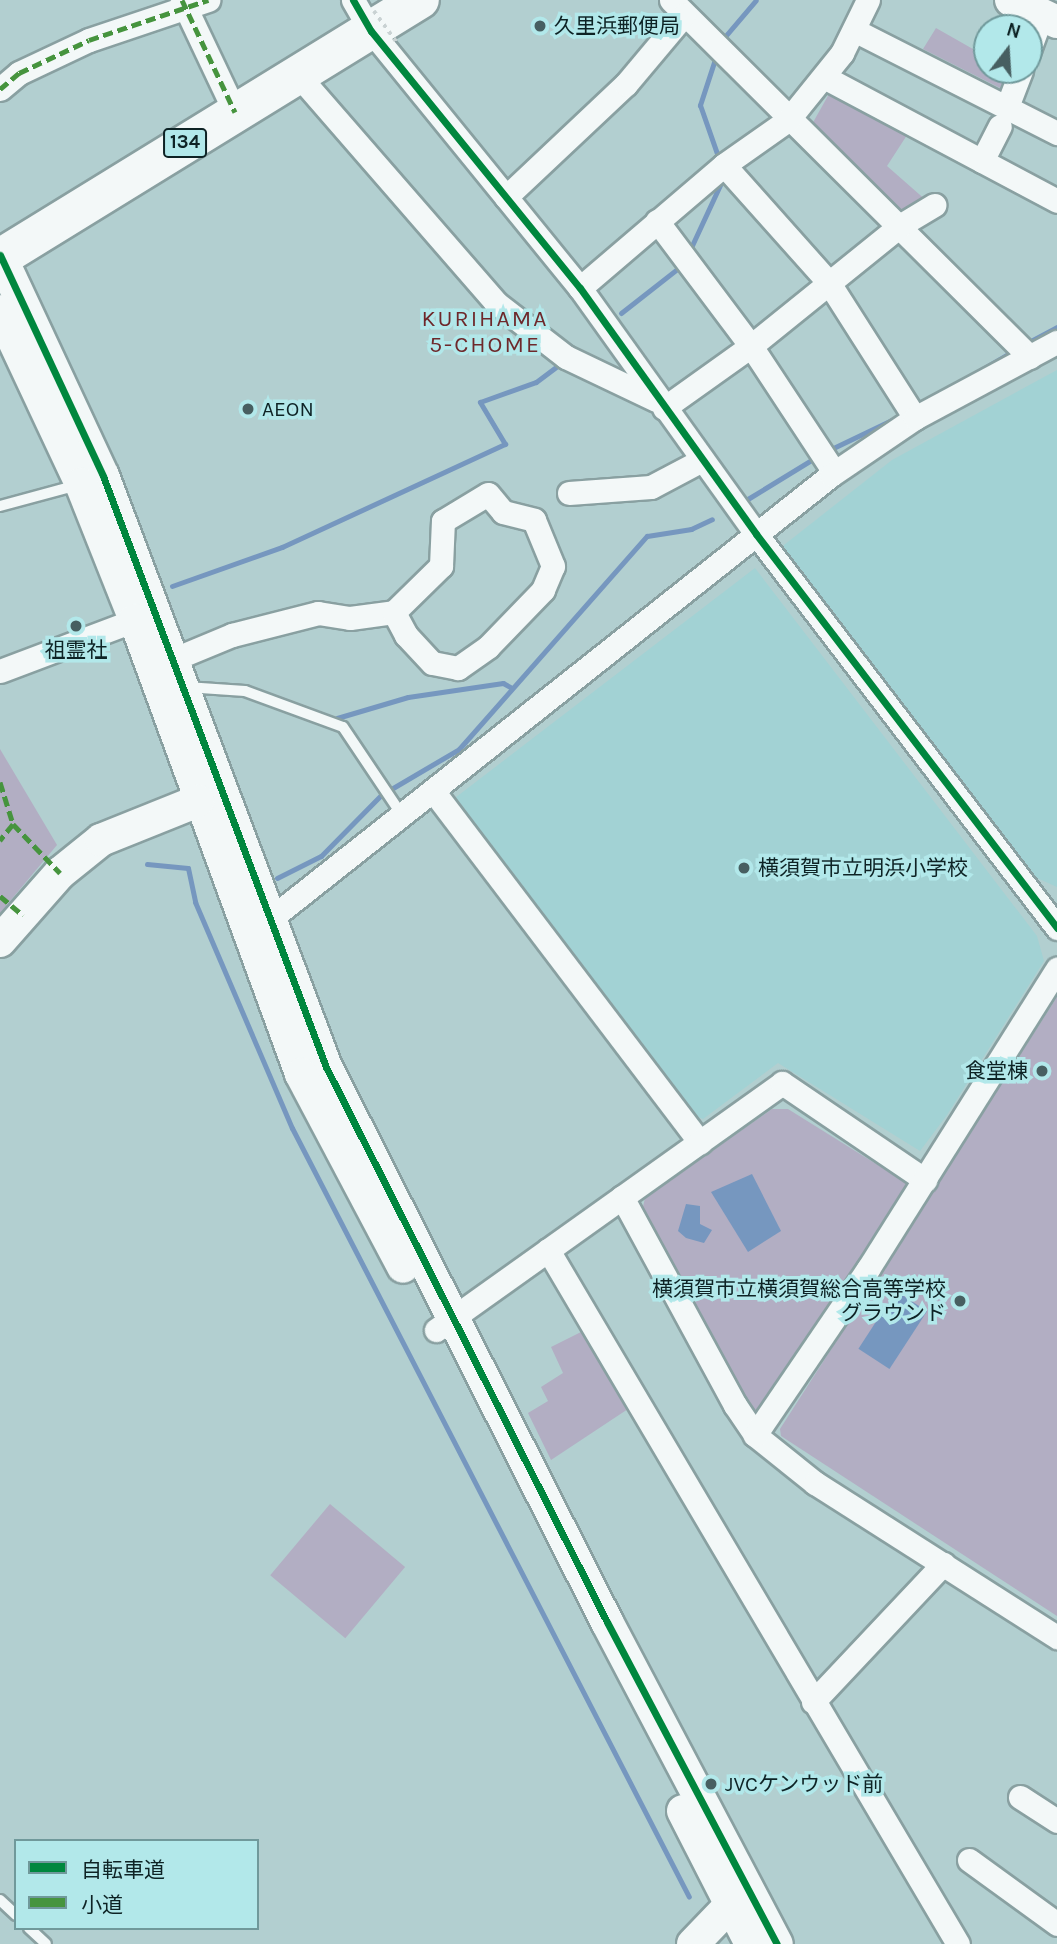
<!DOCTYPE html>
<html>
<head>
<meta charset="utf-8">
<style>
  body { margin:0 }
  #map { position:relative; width:1057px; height:1944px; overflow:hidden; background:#b2cfd0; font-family:Karla,"Noto Sans JP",sans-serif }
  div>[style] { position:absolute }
  .built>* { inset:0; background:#a2d2d4 }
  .green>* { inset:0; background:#b2aec3; transform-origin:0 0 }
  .water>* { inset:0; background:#7697bf; transform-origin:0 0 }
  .stream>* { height:5px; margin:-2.5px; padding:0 2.5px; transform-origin:2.5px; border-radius:2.5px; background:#7697bf }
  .roads { filter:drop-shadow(2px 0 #89a0a1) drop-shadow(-2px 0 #89a0a1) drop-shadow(0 2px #89a0a1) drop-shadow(0 -2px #89a0a1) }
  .lane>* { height:10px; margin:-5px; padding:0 5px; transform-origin:5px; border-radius:5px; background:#f3f8f8 }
  .street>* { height:23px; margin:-11.5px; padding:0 11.5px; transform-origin:11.5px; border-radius:11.5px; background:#f3f8f8 }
  .secondary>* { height:32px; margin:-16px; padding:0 16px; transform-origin:16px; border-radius:16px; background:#f3f8f8 }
  .highway>* { height:38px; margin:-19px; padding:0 19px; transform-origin:19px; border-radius:19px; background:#f3f8f8 }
  .path-bridge>* { height:3.5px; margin-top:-1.75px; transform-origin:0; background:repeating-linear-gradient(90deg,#c9d2d3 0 3.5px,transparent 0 8.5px) }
  .quiet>* { height:5px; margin-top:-2.5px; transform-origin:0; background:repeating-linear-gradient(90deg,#46943e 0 10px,transparent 0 15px) }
  .cycleway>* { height:7px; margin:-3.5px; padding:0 3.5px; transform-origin:3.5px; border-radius:3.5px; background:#00873e }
  .dots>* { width:19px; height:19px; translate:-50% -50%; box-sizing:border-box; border:4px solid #b2e8ea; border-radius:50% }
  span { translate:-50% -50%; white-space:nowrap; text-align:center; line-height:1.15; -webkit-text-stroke:7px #b2e8ea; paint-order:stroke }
  .shield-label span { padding:2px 5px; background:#b2e8ea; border:2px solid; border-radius:5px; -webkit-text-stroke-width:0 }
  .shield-label { font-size:19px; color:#0e2325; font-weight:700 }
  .poi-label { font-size:21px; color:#0e2325 }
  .left { translate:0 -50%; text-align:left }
  .right { translate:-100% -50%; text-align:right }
  .neighbourhood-label { font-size:23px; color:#6e282b; letter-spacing:2px }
  .legend { position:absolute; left:14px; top:1839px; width:245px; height:91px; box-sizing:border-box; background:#b2e8ea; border:2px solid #70999b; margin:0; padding:9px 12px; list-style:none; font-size:21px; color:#0e2325 }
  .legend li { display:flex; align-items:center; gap:14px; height:35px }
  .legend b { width:35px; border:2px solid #70999b }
  .north { position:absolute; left:973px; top:14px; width:70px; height:70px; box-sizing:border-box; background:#b2e8ea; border:2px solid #70999b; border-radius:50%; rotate:17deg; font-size:19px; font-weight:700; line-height:28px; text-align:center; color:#0e2325 }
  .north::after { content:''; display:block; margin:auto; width:24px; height:32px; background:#475f61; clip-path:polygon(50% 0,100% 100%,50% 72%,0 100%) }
</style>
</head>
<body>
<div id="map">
  <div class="built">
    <i style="clip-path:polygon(1057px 370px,1057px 887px,1028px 874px,782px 556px,784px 545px,892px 460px)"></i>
    <i style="clip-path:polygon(755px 568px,1037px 936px,1044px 961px,947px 1115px,920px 1151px,778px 1063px,703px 1119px,695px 1116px,451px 801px)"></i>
  </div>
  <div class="green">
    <i style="clip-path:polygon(936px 28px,987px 57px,987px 70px,1009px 70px,1000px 88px,923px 49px)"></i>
    <i style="clip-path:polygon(829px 94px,909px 132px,887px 166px,928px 202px,901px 214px,811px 126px)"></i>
    <i style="clip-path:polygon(0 749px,57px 845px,0 913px)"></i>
    <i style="clip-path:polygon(1057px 997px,1057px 1616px,781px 1436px,780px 1429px)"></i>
    <i style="clip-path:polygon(772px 1109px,788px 1109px,905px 1182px,907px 1192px,763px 1412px,750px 1411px,642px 1211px,645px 1198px)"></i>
    <i style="clip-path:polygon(583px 1331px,628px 1409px,551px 1460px,528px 1413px,548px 1401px,541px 1387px,563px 1373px,551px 1347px)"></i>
    <i style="left:330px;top:1504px;width:98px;height:93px;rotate:40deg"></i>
  </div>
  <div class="water">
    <i style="clip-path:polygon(752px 1174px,781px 1231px,748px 1252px,711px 1192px)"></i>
    <i style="clip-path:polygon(686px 1204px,700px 1206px,700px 1224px,712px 1230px,704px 1243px,686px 1238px,678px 1231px)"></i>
    <i style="left:896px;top:1291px;width:37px;height:69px;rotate:33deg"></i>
  </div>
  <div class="stream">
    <i style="left:722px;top:40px;width:52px;rotate:-49.6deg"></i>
    <i style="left:717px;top:53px;width:55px;rotate:108.1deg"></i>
    <i style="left:700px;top:105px;width:60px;rotate:70.7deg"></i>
    <i style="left:688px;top:254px;width:76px;rotate:-65.1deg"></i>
    <i style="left:621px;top:313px;width:76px;rotate:-38.1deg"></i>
    <i style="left:1027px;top:343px;width:34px;rotate:-28deg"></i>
    <i style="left:969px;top:377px;width:53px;rotate:-30.4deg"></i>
    <i style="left:827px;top:451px;width:81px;rotate:-25.6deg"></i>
    <i style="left:746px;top:500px;width:84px;rotate:-31.4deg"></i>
    <i style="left:172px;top:586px;width:117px;rotate:-19.5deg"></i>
    <i style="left:282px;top:547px;width:246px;rotate:-24.8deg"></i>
    <i style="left:505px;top:444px;width:49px;rotate:-120.8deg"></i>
    <i style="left:480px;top:402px;width:59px;rotate:-19.7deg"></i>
    <i style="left:536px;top:382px;width:35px;rotate:-37deg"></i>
    <i style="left:337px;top:718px;width:74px;rotate:-16.5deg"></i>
    <i style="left:408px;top:697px;width:96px;rotate:-8.4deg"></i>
    <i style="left:503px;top:683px;width:10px;rotate:29deg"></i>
    <i style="left:147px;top:864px;width:41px;rotate:5.6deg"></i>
    <i style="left:188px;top:868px;width:35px;rotate:78deg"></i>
    <i style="left:195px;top:902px;width:246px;rotate:66.8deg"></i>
    <i style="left:292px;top:1128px;width:865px;rotate:62.69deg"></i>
    <i style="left:277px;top:878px;width:49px;rotate:-26.6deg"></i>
    <i style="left:321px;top:856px;width:86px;rotate:-45.5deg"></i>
    <i style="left:381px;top:795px;width:91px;rotate:-30.5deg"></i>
    <i style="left:459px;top:749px;width:284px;rotate:-48.6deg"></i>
    <i style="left:647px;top:536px;width:45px;rotate:-9deg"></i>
    <i style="left:691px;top:529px;width:23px;rotate:-25deg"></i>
  </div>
  <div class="roads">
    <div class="lane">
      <i style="left:0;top:506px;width:81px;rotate:-15.1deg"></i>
      <i style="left:186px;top:687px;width:59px;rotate:3.9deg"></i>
      <i style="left:245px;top:691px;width:104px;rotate:20.2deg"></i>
      <i style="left:343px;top:727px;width:106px;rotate:56.2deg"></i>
      <i style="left:0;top:1900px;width:22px;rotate:43deg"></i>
      <i style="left:29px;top:1928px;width:23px;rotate:43deg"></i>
    </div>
    <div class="street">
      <i style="left:182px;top:0;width:124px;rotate:64.7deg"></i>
      <i style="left:353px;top:0;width:36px;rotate:60deg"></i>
      <i style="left:371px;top:31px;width:331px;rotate:50.9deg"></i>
      <i style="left:580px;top:288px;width:302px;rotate:54.4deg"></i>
      <i style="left:756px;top:534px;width:496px;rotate:52.6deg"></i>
      <i style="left:671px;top:0;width:506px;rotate:44.84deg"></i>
      <i style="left:854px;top:30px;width:228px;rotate:26.9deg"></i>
      <i style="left:1029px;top:50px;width:37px;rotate:-70deg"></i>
      <i style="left:298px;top:75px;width:301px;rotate:49deg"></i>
      <i style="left:495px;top:302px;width:90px;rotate:37.8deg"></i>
      <i style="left:566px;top:357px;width:100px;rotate:25.5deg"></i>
      <i style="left:824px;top:77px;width:264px;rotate:28deg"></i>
      <i style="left:0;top:89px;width:25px;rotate:-40deg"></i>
      <i style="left:19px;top:73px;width:77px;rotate:-25.2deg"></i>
      <i style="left:89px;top:40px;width:126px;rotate:-18.6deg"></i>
      <i style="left:1007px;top:107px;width:40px;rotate:-69deg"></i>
      <i style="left:982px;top:161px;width:39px;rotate:-63deg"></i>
      <i style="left:724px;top:165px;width:158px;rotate:48.3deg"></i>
      <i style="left:829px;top:283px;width:160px;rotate:57.5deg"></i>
      <i style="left:506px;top:197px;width:165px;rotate:-43.3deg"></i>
      <i style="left:626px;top:84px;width:90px;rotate:-50deg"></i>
      <i style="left:657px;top:221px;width:156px;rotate:53.1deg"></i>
      <i style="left:751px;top:346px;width:151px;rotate:56.6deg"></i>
      <i style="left:580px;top:288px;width:189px;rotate:-40.5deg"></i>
      <i style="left:724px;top:165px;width:78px;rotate:-35.1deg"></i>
      <i style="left:788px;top:120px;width:86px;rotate:-51.1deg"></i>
      <i style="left:842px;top:53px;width:59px;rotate:-63.9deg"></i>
      <i style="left:664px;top:408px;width:107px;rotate:-35.5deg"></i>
      <i style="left:751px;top:346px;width:193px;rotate:-38.9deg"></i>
      <i style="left:901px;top:225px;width:39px;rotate:-31deg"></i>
      <i style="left:569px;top:493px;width:82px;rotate:-4.2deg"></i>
      <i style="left:651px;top:487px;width:58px;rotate:-27.9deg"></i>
      <i style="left:174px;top:659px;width:63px;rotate:-22.5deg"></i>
      <i style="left:232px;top:635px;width:89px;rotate:-14.3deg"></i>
      <i style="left:318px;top:613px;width:32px;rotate:9deg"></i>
      <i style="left:350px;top:618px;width:44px;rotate:-7.8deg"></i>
      <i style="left:394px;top:612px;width:66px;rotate:-44.4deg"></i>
      <i style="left:441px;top:566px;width:45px;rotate:-87.5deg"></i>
      <i style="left:443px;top:521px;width:52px;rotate:-31deg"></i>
      <i style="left:488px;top:494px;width:23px;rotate:50deg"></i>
      <i style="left:503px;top:512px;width:32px;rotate:14deg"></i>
      <i style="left:534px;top:520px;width:50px;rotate:67.6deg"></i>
      <i style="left:553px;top:566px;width:26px;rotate:113deg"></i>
      <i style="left:543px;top:590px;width:79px;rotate:134deg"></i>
      <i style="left:488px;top:647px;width:37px;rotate:145deg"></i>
      <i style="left:458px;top:668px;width:26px;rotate:-169deg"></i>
      <i style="left:432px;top:663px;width:38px;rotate:-133deg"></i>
      <i style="left:406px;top:635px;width:26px;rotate:-118deg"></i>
      <i style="left:0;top:671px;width:158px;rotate:-20.7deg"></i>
      <i style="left:434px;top:792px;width:440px;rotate:52.8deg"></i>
      <i style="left:260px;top:927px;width:728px;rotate:-38.36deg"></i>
      <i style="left:831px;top:475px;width:102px;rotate:-34.2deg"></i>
      <i style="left:915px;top:418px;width:161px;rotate:-28.2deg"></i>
      <i style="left:622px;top:1197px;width:237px;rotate:61.5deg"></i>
      <i style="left:735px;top:1405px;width:36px;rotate:56deg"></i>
      <i style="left:755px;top:1435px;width:77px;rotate:38.7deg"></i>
      <i style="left:815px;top:1483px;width:287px;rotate:32.5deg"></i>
      <i style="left:548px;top:1250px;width:806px;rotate:59.43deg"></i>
      <i style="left:436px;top:1330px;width:425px;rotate:-35.5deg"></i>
      <i style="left:782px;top:1083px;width:173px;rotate:34.1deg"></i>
      <i style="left:755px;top:1435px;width:201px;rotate:-55.8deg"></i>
      <i style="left:868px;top:1269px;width:355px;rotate:-57.8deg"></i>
      <i style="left:813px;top:1702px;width:190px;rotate:-46.7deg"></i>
      <i style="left:1020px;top:1797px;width:44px;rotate:33deg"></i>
      <i style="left:969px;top:1860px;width:109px;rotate:36deg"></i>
    </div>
    <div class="secondary">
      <i style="left:1011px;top:0;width:51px;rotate:25.6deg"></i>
      <i style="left:0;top:255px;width:244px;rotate:65deg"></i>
      <i style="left:103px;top:476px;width:632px;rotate:69.33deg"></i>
      <i style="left:326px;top:1067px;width:622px;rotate:63.15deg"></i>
      <i style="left:607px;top:1622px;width:364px;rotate:62.2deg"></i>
      <i style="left:0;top:311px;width:191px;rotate:64.9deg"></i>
      <i style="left:81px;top:484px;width:146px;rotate:68.3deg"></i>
      <i style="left:135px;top:620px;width:483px;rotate:69.9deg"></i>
      <i style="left:301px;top:1074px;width:218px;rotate:62.1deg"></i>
      <i style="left:0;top:941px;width:91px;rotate:-48.6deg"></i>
      <i style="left:60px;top:873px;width:53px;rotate:-38.8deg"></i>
      <i style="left:101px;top:840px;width:105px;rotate:-21.9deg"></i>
      <i style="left:683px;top:1811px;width:149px;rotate:62.9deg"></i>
      <i style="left:693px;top:1944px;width:72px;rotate:-46.1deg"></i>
    </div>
    <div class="highway">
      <i style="left:0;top:258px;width:493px;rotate:-31.6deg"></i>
    </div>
  </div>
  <div class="path-bridge">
    <i style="left:374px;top:11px;width:39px;rotate:54deg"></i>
  </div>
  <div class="quiet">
    <i style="left:182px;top:0;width:124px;rotate:64.7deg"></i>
    <i style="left:0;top:89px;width:25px;rotate:-40deg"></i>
    <i style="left:19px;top:73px;width:77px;rotate:-25.2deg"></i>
    <i style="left:89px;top:40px;width:126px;rotate:-18.6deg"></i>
    <i style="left:0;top:782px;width:44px;rotate:72.8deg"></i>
    <i style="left:13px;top:824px;width:21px;rotate:129deg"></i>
    <i style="left:13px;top:824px;width:68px;rotate:46.2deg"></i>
    <i style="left:0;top:896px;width:30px;rotate:40deg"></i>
  </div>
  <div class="cycleway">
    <i style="left:353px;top:0;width:36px;rotate:60deg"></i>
    <i style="left:371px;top:31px;width:331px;rotate:50.9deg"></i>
    <i style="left:580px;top:288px;width:302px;rotate:54.4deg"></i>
    <i style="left:756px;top:534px;width:496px;rotate:52.6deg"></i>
    <i style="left:0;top:255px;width:244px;rotate:65deg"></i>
    <i style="left:103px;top:476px;width:632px;rotate:69.33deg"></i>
    <i style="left:326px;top:1067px;width:622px;rotate:63.15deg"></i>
    <i style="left:607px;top:1622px;width:364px;rotate:62.2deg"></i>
  </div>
  <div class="dots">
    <i style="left:540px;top:26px;background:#475f61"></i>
    <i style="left:248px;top:409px;background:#475f61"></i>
    <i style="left:76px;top:626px;background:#475f61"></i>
    <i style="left:744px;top:868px;background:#475f61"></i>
    <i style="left:1042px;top:1071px;background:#475f61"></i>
    <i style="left:960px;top:1301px;background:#475f61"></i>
    <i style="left:711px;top:1784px;background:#475f61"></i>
  </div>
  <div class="shield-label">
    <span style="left:185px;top:143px">134</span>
  </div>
  <div class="poi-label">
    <span class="left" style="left:554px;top:26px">久里浜郵便局</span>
    <span class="left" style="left:262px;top:409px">AEON</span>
    <span style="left:76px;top:650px">祖霊社</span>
    <span class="left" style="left:758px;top:868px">横須賀市立明浜小学校</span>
    <span class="right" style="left:1028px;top:1071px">食堂棟</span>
    <span class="right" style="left:946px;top:1301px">横須賀市立横須賀総合高等学校<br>グラウンド</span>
    <span class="left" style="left:725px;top:1784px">JVCケンウッド前</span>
  </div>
  <div class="neighbourhood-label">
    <span style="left:485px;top:332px">KURIHAMA<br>5-CHOME</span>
  </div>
  <ul class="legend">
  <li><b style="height:9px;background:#00873e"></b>自転車道</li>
  <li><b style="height:9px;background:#46943e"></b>小道</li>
  </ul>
  <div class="north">N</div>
</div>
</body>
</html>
